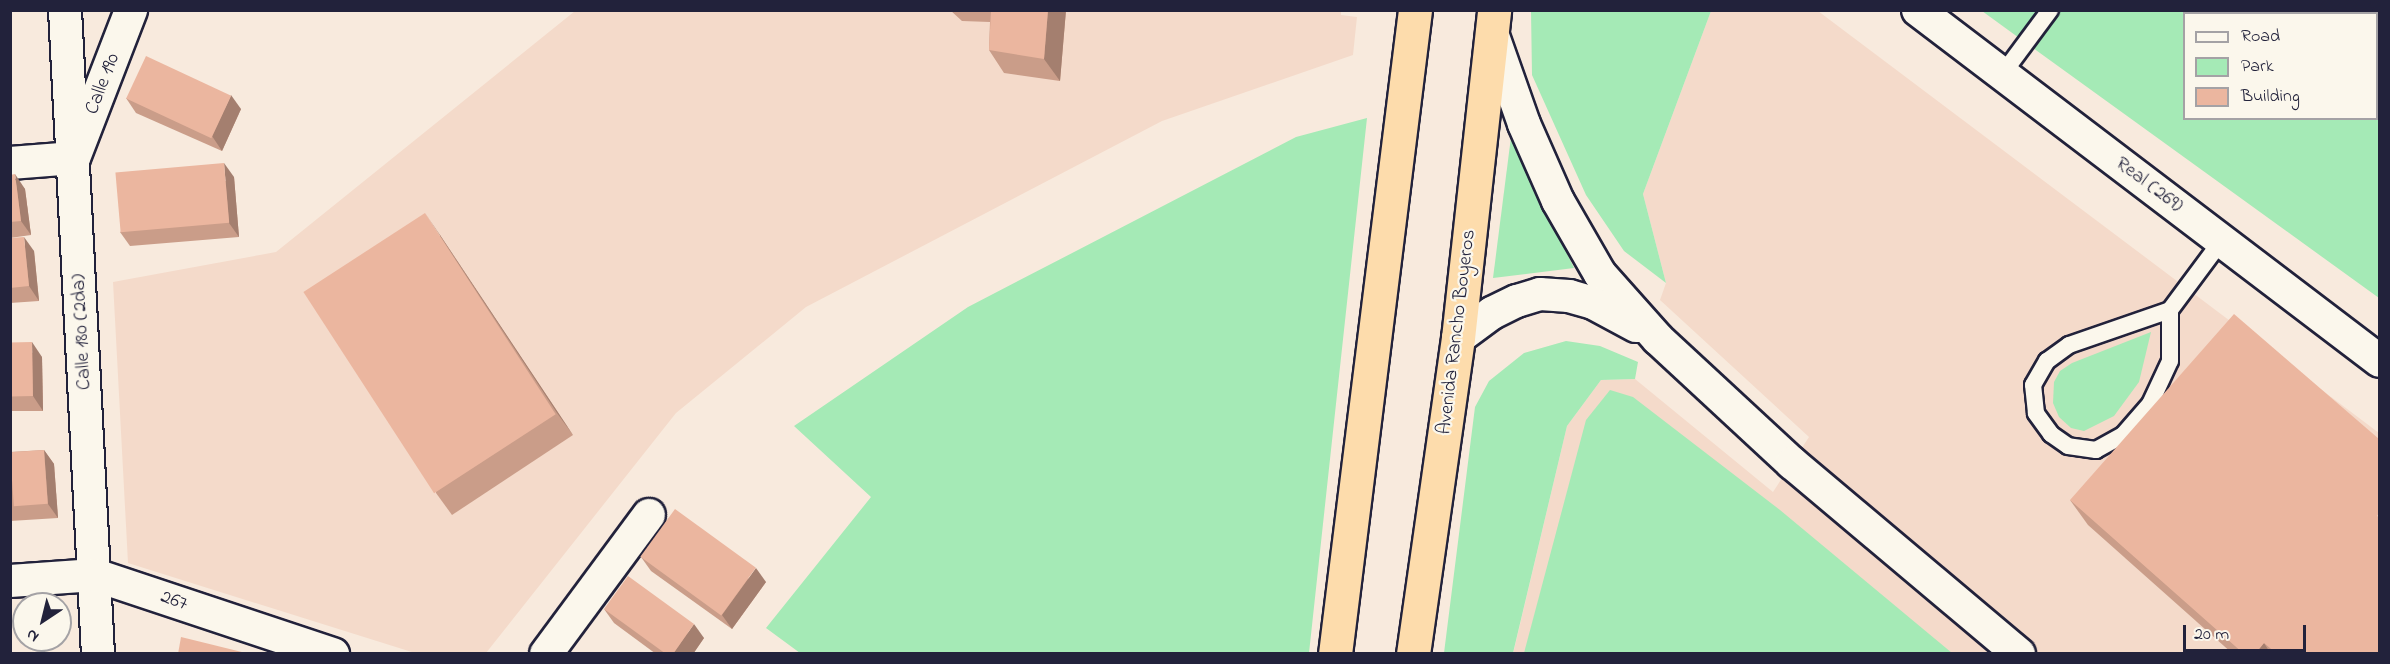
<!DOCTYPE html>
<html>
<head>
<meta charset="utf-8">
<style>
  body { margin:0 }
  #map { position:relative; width:2390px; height:664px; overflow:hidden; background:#f8eadd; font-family:"Indie Flower",sans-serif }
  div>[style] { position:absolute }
  .built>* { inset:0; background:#f4daca }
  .green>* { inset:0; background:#a5eab6 }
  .roads { filter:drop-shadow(2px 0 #22223b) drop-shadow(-2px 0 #22223b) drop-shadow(0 2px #22223b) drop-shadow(0 -2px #22223b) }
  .service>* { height:16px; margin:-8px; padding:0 8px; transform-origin:8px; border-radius:8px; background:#fbf7ec }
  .minor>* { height:32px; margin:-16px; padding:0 16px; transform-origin:16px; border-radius:16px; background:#fbf7ec }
  .trunk>* { height:33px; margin:-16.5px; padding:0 16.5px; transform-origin:16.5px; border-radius:16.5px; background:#fddcac }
  .wall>* { inset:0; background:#ca9d89 }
  .shaded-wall>* { inset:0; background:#a47f6f }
  .building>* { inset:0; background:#ebb69f; transform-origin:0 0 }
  span { translate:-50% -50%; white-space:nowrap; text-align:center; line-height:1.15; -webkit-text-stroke:4.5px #fbf7ec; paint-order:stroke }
  .street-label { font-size:20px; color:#22223b }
  .frame { position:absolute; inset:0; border:12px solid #22223b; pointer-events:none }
  .legend { position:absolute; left:2183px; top:12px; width:195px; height:108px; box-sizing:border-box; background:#fbf7ec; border:2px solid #a4a2a5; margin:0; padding:8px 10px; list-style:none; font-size:18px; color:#22223b }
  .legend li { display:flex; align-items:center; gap:12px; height:30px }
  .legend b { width:30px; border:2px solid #a4a2a5 }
  .north { position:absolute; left:12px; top:592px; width:60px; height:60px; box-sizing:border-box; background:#fbf7ec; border:2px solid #a4a2a5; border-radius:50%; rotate:215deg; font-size:16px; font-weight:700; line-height:24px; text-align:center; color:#22223b }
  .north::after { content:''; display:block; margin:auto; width:21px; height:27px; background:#22223b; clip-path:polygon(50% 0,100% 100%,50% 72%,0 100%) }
  .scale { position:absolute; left:2183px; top:625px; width:123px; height:27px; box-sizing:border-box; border:3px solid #22223b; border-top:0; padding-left:8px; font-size:18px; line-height:21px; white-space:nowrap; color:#22223b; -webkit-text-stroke:4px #fbf7ec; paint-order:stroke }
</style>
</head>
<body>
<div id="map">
  <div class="built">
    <i style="clip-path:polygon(1341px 10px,1341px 15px,1357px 17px,1353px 55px,1162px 121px,806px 307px,676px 413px,486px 653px,415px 653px,128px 563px,113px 282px,276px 252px,575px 11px)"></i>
    <i style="clip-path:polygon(1711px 11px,1818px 11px,2379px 433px,2379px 653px,1513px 654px,1567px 426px,1601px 380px,1635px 379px,1773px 492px,1809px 437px,1660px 300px,1666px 283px,1643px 194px)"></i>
  </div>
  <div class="green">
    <i style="clip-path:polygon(1531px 11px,1711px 11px,1643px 194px,1666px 283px,1624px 251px,1586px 195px,1532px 75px)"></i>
    <i style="clip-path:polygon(evenodd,1982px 11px,2379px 11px,2379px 298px,2026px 43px,1982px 11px,2184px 14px,2376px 14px,2376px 118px,2184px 118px,2184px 14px)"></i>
    <i style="clip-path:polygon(1367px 118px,1309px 653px,800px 653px,766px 628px,871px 497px,794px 426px,968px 307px,1296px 137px)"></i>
    <i style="clip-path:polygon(1511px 137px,1574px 268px,1493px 278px)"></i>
    <i style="clip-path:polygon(2151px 332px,2139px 382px,2114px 416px,2084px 431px,2071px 428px,2059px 417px,2053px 403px,2054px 382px,2060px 371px,2072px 363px)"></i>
    <i style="clip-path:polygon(1566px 341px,1600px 346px,1638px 362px,1635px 379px,1601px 380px,1567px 426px,1513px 653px,1444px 653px,1475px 407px,1489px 381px,1524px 353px)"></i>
    <i style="clip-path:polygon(1610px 390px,1633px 397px,1780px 510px,1952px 653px,1524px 653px,1586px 420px)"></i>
  </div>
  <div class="roads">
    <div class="service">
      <i style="left:2001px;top:76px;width:82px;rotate:-53.4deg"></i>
      <i style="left:2170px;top:310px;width:51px;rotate:90deg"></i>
      <i style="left:2170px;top:361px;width:47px;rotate:114.9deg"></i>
      <i style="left:2150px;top:404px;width:41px;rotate:131.1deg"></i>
      <i style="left:2123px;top:435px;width:31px;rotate:151deg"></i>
      <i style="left:2096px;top:450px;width:28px;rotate:-172deg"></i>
      <i style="left:2068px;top:446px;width:21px;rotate:-145deg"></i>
      <i style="left:2051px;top:434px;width:26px;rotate:-126deg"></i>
      <i style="left:2036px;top:413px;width:28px;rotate:-96deg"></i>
      <i style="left:2033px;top:385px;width:28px;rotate:-60deg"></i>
      <i style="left:2047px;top:361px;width:27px;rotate:-36deg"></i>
      <i style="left:2069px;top:345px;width:107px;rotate:-19.1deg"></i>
      <i style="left:2170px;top:310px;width:87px;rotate:-53.4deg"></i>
    </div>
    <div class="minor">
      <i style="left:65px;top:10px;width:645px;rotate:87.07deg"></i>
      <i style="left:1918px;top:10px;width:580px;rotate:37.23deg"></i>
      <i style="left:1492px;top:33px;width:96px;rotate:70.6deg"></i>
      <i style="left:1524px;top:124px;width:84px;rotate:66.2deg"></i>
      <i style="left:1558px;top:201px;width:84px;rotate:60.1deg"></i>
      <i style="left:1600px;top:274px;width:87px;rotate:48.3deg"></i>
      <i style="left:1658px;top:339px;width:183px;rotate:42.8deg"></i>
      <i style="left:1792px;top:463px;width:297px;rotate:40.1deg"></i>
      <i style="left:10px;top:163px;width:64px;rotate:-4.5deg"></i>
      <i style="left:74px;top:158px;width:159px;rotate:-68.9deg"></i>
      <i style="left:1458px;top:338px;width:42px;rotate:-36.3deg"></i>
      <i style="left:1492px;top:313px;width:28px;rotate:-26deg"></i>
      <i style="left:1517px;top:301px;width:24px;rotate:-17deg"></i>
      <i style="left:1540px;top:294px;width:29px;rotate:4deg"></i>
      <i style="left:1569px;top:296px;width:25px;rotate:16deg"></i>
      <i style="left:1593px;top:303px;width:49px;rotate:28.1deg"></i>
      <i style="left:10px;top:581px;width:85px;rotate:-4deg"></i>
      <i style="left:95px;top:575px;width:251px;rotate:18.4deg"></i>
      <i style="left:546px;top:654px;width:173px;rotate:-53.5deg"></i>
    </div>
    <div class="trunk">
      <i style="left:1335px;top:654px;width:649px;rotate:-82.92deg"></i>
      <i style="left:1413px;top:654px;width:319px;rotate:-81.9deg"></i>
      <i style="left:1458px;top:338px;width:330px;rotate:-83.7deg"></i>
    </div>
  </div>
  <div class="wall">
    <i style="clip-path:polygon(950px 10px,1066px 10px,1060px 81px,1004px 73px,989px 50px,990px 22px,962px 21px)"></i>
    <i style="clip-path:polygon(126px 98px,241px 109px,222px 151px,136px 113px)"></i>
    <i style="clip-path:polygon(10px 175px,25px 189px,31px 235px,10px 238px)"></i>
    <i style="clip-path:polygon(234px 177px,239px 237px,130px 246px,120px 232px)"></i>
    <i style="clip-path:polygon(440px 235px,573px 435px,452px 515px,436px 493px)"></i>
    <i style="clip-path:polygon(10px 238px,34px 251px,39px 301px,10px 303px)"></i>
    <i style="clip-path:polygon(10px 343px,42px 357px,43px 411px,10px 411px)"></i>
    <i style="clip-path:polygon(44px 450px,54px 464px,58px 518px,10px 521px,10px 452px)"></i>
    <i style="clip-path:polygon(2070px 500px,2379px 654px,2233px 654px,2088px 525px)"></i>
    <i style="clip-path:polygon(641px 557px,766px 582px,732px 629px,651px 571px)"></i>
    <i style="clip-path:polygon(604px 609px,704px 638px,693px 654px,656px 654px,614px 623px)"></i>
  </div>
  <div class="shaded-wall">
    <i style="clip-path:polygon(1048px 10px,1066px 10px,1060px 81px,1044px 59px)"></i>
    <i style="clip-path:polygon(231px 95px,241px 109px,222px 151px,212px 136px)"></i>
    <i style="clip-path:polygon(224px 163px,234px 177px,239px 237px,229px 223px)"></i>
    <i style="clip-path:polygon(15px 174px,25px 189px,31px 235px,21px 221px)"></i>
    <i style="clip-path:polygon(425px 213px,440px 235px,573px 435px,557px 413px)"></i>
    <i style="clip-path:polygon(24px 237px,34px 251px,39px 301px,29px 286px)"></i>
    <i style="clip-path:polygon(32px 342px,42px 357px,43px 411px,33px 396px)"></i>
    <i style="clip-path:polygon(44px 450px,54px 464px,58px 518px,48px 504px)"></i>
    <i style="clip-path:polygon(756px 568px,766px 582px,732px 629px,722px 615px)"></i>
    <i style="clip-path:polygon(694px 624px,704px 638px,693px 654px,673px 654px)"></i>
    <i style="clip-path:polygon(2264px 643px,2271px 654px,2255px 654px)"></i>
  </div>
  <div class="building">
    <i style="clip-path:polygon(991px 10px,1048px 10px,1044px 59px,989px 50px)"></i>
    <i style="left:146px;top:56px;width:94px;height:47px;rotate:25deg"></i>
    <i style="left:224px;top:163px;width:60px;height:109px;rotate:85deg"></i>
    <i style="clip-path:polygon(15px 174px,21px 221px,10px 222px,10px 175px)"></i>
    <i style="left:425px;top:213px;width:240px;height:145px;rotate:57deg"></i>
    <i style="clip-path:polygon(24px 237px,29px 286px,10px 288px,10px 238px)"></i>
    <i style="clip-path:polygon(2234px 314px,2379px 439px,2379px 513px,2377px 516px,2379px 517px,2379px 654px,2277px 654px,2264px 643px,2255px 654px,2244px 654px,2070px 500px)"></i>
    <i style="left:32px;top:342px;width:54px;height:22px;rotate:89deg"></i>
    <i style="left:44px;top:450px;width:54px;height:34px;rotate:86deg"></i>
    <i style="left:675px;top:509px;width:100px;height:59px;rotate:36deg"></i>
    <i style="clip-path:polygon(628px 576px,694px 624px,673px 654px,666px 654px,604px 609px)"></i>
    <i style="clip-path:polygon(181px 637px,250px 654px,178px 654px)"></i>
  </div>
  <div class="street-label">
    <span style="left:103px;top:84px;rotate:-69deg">Calle 190</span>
    <span style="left:2149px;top:185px;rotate:37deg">Real (269)</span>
    <span style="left:82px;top:332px;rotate:-93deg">Calle 180 (2da)</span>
    <span style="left:1457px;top:332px;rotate:-83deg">Avenida Rancho Boyeros</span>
    <span style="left:174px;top:601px;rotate:18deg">267</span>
  </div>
  <div class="frame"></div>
  <ul class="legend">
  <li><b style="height:8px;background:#fbf7ec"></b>Road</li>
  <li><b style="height:16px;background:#a5eab6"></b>Park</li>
  <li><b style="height:16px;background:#ebb69f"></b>Building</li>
  </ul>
  <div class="north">N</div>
  <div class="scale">20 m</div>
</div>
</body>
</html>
